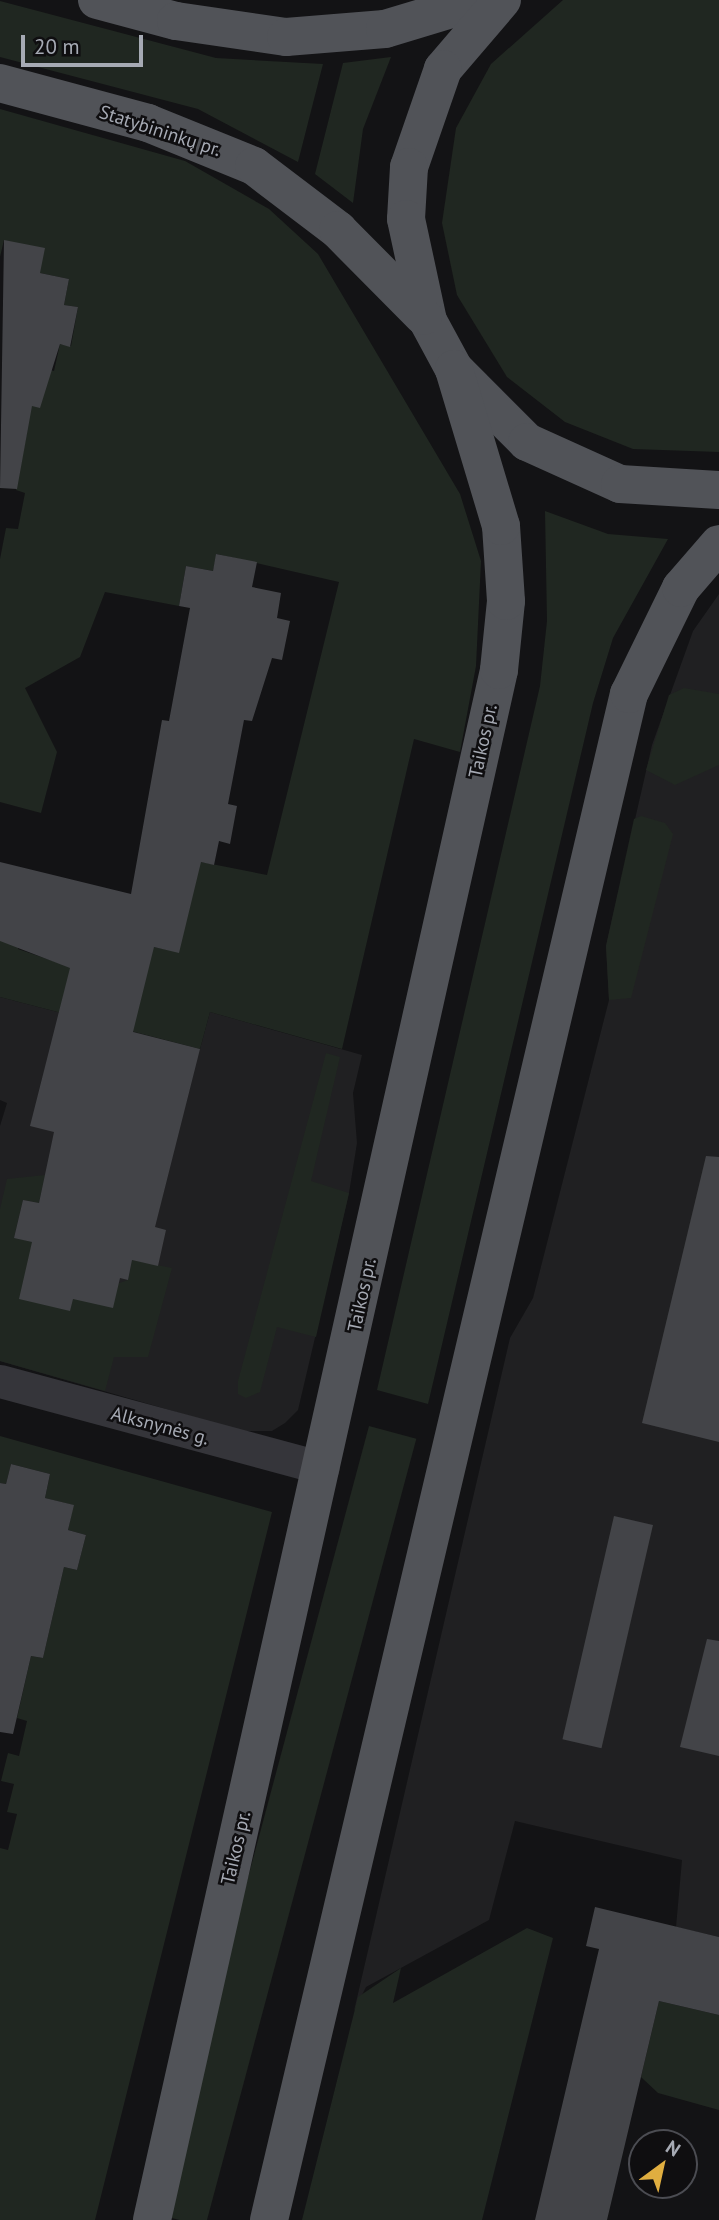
<!DOCTYPE html>
<html>
<head>
<meta charset="utf-8">
<style>
  body { margin:0 }
  #map { position:relative; width:719px; height:2220px; overflow:hidden; background:#131315; font-family:"PT Sans",sans-serif }
  div>[style] { position:absolute }
  .built>* { inset:0; background:#202022 }
  .green>* { inset:0; background:#202721; transform-origin:0 0 }
  .building>* { inset:0; background:#434448; transform-origin:0 0 }
  .street>* { height:33px; margin:-16.5px; padding:0 16.5px; transform-origin:16.5px; border-radius:16.5px; background:#35353a }
  .primary>* { height:38px; margin:-19px; padding:0 19px; transform-origin:19px; border-radius:19px; background:#515358 }
  span { translate:-50% -50%; white-space:nowrap; text-align:center; line-height:1.15; -webkit-text-stroke:5px #0f0e10; paint-order:stroke }
  .street-label { font-size:19px; color:#a6aab4 }
  .north { position:absolute; left:628px; top:2129px; width:70px; height:70px; box-sizing:border-box; background:#0f0e10; border:2px solid #4b4c52; border-radius:50%; rotate:33deg; font-size:19px; font-weight:700; line-height:28px; text-align:center; color:#a6aab4 }
  .north::after { content:''; display:block; margin:auto; width:24px; height:32px; background:#e0ae40; clip-path:polygon(50% 0,100% 100%,50% 72%,0 100%) }
  .scale { position:absolute; left:21px; top:35px; width:122px; height:32px; box-sizing:border-box; border:4px solid #a6aab4; border-top:0; padding-left:9px; font-size:21px; line-height:24px; white-space:nowrap; color:#a6aab4; -webkit-text-stroke:5px #0f0e10; paint-order:stroke }
</style>
</head>
<body>
<div id="map">
  <div class="built">
    <i style="clip-path:polygon(719px 594px,719px 1937px,676px 1927px,682px 1860px,515px 1821px,489px 1920px,366px 1987px,354px 2011px,510px 1338px,533px 1298px,609px 1000px,606px 946px,652px 745px,693px 631px)"></i>
    <i style="clip-path:polygon(0 997px,200px 1049px,210px 1012px,362px 1055px,353px 1093px,357px 1143px,349px 1193px,298px 1410px,285px 1423px,272px 1431px,242px 1431px,0 1361px,0 1126px,7px 1103px,0 1100px)"></i>
  </div>
  <div class="green">
    <i style="clip-path:polygon(563px 0,719px 0,719px 452px,633px 449px,565px 422px,507px 377px,457px 295px,442px 223px,456px 128px,491px 64px)"></i>
    <i style="clip-path:polygon(0 1px,216px 58px,323px 64px,298px 162px,198px 109px,0 57px)"></i>
    <i style="clip-path:polygon(391px 57px,363px 129px,353px 203px,315px 174px,343px 63px)"></i>
    <i style="clip-path:polygon(0 109px,185px 161px,269px 209px,318px 254px,460px 494px,481px 561px,476px 666px,460px 752px,414px 739px,342px 1049px,210px 1012px,200px 1049px,0 997px,0 941px,20px 940px,18px 949px,82px 971px,154px 947px,179px 952px,176px 857px,267px 875px,339px 582px,217px 554px,213px 571px,186px 566px,179px 606px,105px 592px,80px 657px,25px 688px,57px 752px,41px 813px,0 802px,0 559px,6px 528px,18px 529px,25px 493px,16px 490px,27px 431px,22px 429px,47px 369px,54px 371px,60px 344px,71px 346px,78px 307px,64px 305px,69px 279px,40px 273px,4px 240px,0 257px)"></i>
    <i style="clip-path:polygon(545px 511px,608px 534px,668px 539px,613px 638px,593px 703px,428px 1404px,377px 1390px,540px 686px,547px 621px)"></i>
    <i style="clip-path:polygon(684px 688px,719px 694px,719px 765px,675px 785px,646px 770px,669px 695px)"></i>
    <i style="clip-path:polygon(641px 816px,665px 823px,673px 834px,631px 998px,609px 1000px,606px 946px,634px 819px)"></i>
    <i style="clip-path:polygon(326px 1053px,340px 1057px,311px 1181px,349px 1193px,316px 1337px,277px 1327px,260px 1392px,246px 1398px,238px 1394px,238px 1381px)"></i>
    <i style="clip-path:polygon(45px 1175px,39px 1203px,23px 1200px,14px 1237px,32px 1242px,73px 1299px,128px 1280px,132px 1260px,172px 1268px,148px 1357px,114px 1357px,105px 1391px,0 1361px,0 1209px,7px 1179px)"></i>
    <i style="left:369px;top:1426px;width:49px;height:816px;rotate:15deg"></i>
    <i style="clip-path:polygon(0 1436px,272px 1512px,95px 2220px,0 2220px,0 1848px,8px 1850px,17px 1814px,7px 1812px,14px 1784px,1px 1781px,8px 1753px,19px 1756px,27px 1721px,17px 1718px,31px 1656px,43px 1658px,64px 1567px,77px 1570px,86px 1535px,68px 1530px,73px 1505px,45px 1498px,50px 1474px,11px 1464px,6px 1484px,0 1483px)"></i>
    <i style="clip-path:polygon(527px 1928px,553px 1938px,482px 2220px,302px 2220px,358px 1997px,401px 1968px,393px 2003px)"></i>
    <i style="clip-path:polygon(659px 2001px,719px 2015px,719px 2110px,658px 2093px,641px 2077px)"></i>
  </div>
  <div class="building">
    <i style="clip-path:polygon(4px 240px,45px 248px,40px 273px,69px 279px,64px 305px,78px 307px,70px 347px,60px 344px,40px 408px,32px 406px,17px 489px,0 488px)"></i>
    <i style="clip-path:polygon(216px 554px,257px 562px,252px 587px,281px 593px,277px 618px,290px 621px,282px 660px,272px 658px,252px 721px,244px 720px,228px 804px,237px 806px,230px 844px,219px 841px,214px 865px,201px 862px,179px 953px,154px 947px,133px 1032px,200px 1049px,155px 1227px,166px 1230px,158px 1266px,132px 1260px,128px 1280px,120px 1278px,113px 1308px,73px 1299px,70px 1311px,19px 1299px,32px 1242px,14px 1238px,23px 1200px,39px 1203px,54px 1132px,30px 1126px,70px 968px,0 941px,0 862px,131px 894px,162px 720px,169px 721px,190px 608px,179px 606px,186px 566px,213px 571px)"></i>
    <i style="clip-path:polygon(706px 1156px,719px 1157px,719px 1442px,642px 1423px)"></i>
    <i style="clip-path:polygon(11px 1464px,50px 1474px,45px 1498px,74px 1505px,68px 1530px,86px 1535px,77px 1570px,64px 1567px,43px 1658px,31px 1656px,13px 1734px,0 1732px,0 1483px,6px 1484px)"></i>
    <i style="left:614px;top:1516px;width:40px;height:229px;rotate:13deg"></i>
    <i style="clip-path:polygon(707px 1639px,719px 1641px,719px 1756px,680px 1747px)"></i>
    <i style="clip-path:polygon(595px 1907px,719px 1937px,719px 2015px,659px 2001px,607px 2220px,535px 2220px,599px 1949px,586px 1946px)"></i>
  </div>
  <div class="street">
    <i style="left:0;top:1381px;width:334px;rotate:15.1deg"></i>
  </div>
  <div class="primary">
    <i style="left:97px;top:0;width:82px;rotate:14.9deg"></i>
    <i style="left:176px;top:21px;width:111px;rotate:8.3deg"></i>
    <i style="left:286px;top:37px;width:99px;rotate:-4.6deg"></i>
    <i style="left:385px;top:29px;width:100px;rotate:-16.8deg"></i>
    <i style="left:502px;top:0;width:91px;rotate:130.5deg"></i>
    <i style="left:443px;top:69px;width:104px;rotate:109.1deg"></i>
    <i style="left:409px;top:167px;width:52px;rotate:93.3deg"></i>
    <i style="left:406px;top:219px;width:104px;rotate:77.8deg"></i>
    <i style="left:428px;top:321px;width:55px;rotate:61.6deg"></i>
    <i style="left:454px;top:369px;width:103px;rotate:45deg"></i>
    <i style="left:527px;top:442px;width:102px;rotate:24.3deg"></i>
    <i style="left:620px;top:484px;width:99px;rotate:3.5deg"></i>
    <i style="left:0;top:83px;width:153px;rotate:15.1deg"></i>
    <i style="left:148px;top:123px;width:114px;rotate:22.1deg"></i>
    <i style="left:254px;top:166px;width:106px;rotate:37.3deg"></i>
    <i style="left:338px;top:230px;width:121px;rotate:45.3deg"></i>
    <i style="left:152px;top:2220px;width:1588px;rotate:-77.38deg"></i>
    <i style="left:499px;top:670px;width:69px;rotate:-84.2deg"></i>
    <i style="left:506px;top:601px;width:75px;rotate:-93.8deg"></i>
    <i style="left:501px;top:526px;width:164px;rotate:-106.7deg"></i>
    <i style="left:269px;top:2220px;width:1568px;rotate:-76.73deg"></i>
    <i style="left:629px;top:694px;width:118px;rotate:-63.9deg"></i>
    <i style="left:681px;top:588px;width:58px;rotate:-49.2deg"></i>
  </div>
  <div class="street-label">
    <span style="left:160px;top:131px;rotate:18deg">Statybininkų pr.</span>
    <span style="left:483px;top:741px;rotate:-78deg">Taikos pr.</span>
    <span style="left:362px;top:1295px;rotate:-78deg">Taikos pr.</span>
    <span style="left:160px;top:1426px;rotate:15deg">Alksnynės g.</span>
    <span style="left:236px;top:1848px;rotate:-77deg">Taikos pr.</span>
  </div>
  <div class="north">N</div>
  <div class="scale">20 m</div>
</div>
</body>
</html>
